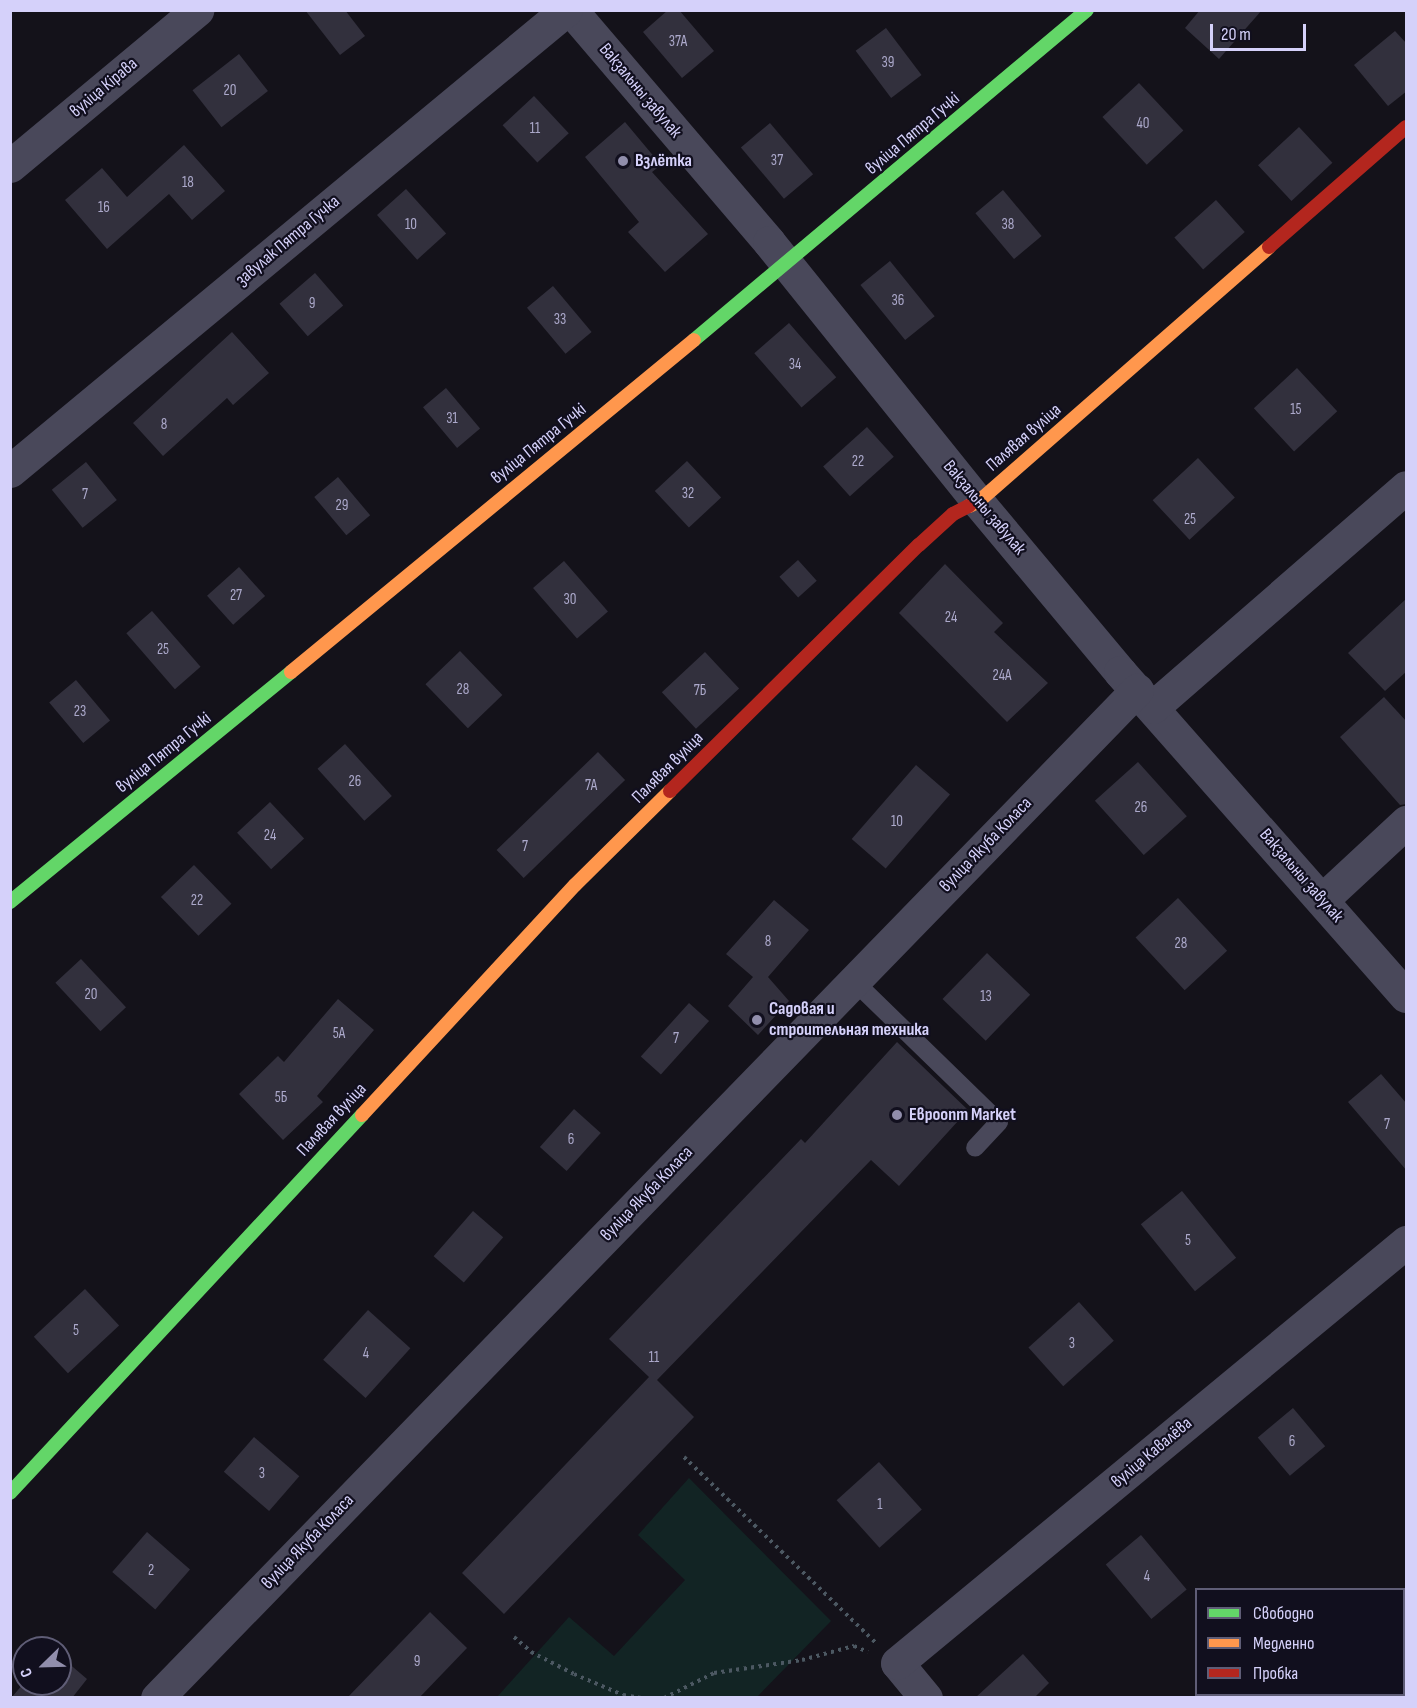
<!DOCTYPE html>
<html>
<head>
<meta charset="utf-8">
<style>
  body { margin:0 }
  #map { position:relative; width:1417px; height:1708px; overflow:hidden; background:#14121a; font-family:"Sofia Sans Condensed",sans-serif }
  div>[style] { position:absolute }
  .green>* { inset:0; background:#122424 }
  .building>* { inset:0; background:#32303d; transform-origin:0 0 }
  .path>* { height:4px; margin-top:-2px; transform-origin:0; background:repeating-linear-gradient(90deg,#4c5862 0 3px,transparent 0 7.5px) }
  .lane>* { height:18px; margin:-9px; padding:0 9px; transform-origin:9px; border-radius:9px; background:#49485a }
  .street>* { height:33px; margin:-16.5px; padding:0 16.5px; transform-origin:16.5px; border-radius:16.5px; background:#49485a }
  .fast>* { height:14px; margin:-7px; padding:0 7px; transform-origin:7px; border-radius:7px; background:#63d668 }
  .slow>* { height:14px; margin:-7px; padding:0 7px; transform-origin:7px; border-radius:7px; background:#ff974d }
  .jam>* { height:14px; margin:-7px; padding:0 7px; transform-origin:7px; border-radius:7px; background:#b3261e }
  .dots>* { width:16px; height:16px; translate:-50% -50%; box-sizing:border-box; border:3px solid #110f1e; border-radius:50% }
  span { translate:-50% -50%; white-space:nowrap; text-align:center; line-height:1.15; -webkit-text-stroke:4.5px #110f1e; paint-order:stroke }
  .number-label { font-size:15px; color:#aca9cb }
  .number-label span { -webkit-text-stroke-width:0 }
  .street-label { font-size:18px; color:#d5d1fa }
  .poi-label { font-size:18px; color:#d5d1fa; font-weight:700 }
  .left { translate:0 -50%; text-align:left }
  .frame { position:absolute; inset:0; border:12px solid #d5d1fa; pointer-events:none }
  .legend { position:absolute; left:1195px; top:1588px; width:210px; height:108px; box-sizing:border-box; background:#110f1e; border:2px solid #5f5d76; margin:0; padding:8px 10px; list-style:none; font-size:18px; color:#d5d1fa }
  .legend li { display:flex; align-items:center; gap:12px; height:30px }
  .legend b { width:30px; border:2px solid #5f5d76 }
  .north { position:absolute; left:12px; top:1636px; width:60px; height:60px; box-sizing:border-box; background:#110f1e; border:2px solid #5f5d76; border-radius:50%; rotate:247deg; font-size:16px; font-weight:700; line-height:24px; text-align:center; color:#d5d1fa }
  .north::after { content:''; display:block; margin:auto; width:21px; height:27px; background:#918eac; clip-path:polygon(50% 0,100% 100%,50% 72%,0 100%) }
  .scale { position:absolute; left:1210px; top:24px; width:96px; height:27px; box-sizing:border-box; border:3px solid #d5d1fa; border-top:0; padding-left:8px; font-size:18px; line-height:21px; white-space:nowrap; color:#d5d1fa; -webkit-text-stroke:4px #110f1e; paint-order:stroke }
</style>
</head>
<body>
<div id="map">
  <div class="green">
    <i style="clip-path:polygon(689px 1478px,831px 1621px,757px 1697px,497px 1697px,569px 1617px,614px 1656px,685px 1580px,638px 1535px)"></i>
  </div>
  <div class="building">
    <i style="clip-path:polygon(305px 10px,345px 10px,365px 36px,340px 55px)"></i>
    <i style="clip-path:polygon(668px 10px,679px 10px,714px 51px,682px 78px,643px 32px)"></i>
    <i style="clip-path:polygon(1200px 10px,1262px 10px,1219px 59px,1185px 28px)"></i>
    <i style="left:886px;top:28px;width:59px;height:38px;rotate:53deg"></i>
    <i style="clip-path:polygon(1395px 31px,1407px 44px,1407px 91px,1388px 106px,1354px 65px)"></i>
    <i style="left:239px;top:54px;width:47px;height:59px;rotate:52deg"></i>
    <i style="left:1139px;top:83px;width:65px;height:50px;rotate:47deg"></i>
    <i style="left:534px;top:96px;width:51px;height:43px;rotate:47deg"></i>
    <i style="clip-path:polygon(625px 122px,661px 165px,652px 172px,708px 234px,665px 272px,628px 232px,639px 222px,585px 157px)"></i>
    <i style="left:770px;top:123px;width:67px;height:38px;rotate:50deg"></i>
    <i style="left:1299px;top:127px;width:49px;height:56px;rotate:47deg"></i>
    <i style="clip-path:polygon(184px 145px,225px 191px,192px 220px,169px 194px,107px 249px,65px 200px,102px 168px,127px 197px)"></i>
    <i style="left:406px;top:189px;width:60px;height:39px;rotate:48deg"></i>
    <i style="left:1003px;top:190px;width:60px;height:36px;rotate:50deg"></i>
    <i style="left:1216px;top:200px;width:43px;height:56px;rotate:48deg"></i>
    <i style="left:890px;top:261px;width:71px;height:38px;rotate:51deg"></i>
    <i style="left:315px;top:273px;width:43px;height:47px;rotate:49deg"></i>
    <i style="left:553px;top:286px;width:60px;height:34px;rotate:50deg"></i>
    <i style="left:789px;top:323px;width:72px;height:46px;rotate:49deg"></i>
    <i style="clip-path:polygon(232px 332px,269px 373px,233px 405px,227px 398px,163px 456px,133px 423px)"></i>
    <i style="left:1297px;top:368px;width:59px;height:59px;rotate:47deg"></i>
    <i style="left:446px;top:388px;width:53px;height:30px;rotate:50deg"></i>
    <i style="left:867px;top:427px;width:40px;height:59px;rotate:48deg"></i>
    <i style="left:1198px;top:458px;width:54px;height:62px;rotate:47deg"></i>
    <i style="left:687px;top:461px;width:50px;height:44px;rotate:47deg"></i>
    <i style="left:86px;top:462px;width:49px;height:44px;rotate:51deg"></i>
    <i style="left:338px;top:477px;width:50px;height:31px;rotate:50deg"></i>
    <i style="left:798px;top:560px;width:28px;height:25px;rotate:48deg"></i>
    <i style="left:564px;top:561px;width:67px;height:41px;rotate:49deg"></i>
    <i style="clip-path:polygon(945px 564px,1003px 623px,994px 632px,1048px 683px,1007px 722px,899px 613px)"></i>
    <i style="left:239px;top:567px;width:39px;height:43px;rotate:48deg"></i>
    <i style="clip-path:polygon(1407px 598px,1407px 671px,1385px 691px,1348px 653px)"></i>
    <i style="left:152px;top:611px;width:74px;height:34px;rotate:49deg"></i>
    <i style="left:460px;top:651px;width:61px;height:48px;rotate:46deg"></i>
    <i style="left:705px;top:652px;width:50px;height:59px;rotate:47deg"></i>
    <i style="left:76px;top:680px;width:53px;height:35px;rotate:50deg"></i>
    <i style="clip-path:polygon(1384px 697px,1407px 722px,1407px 804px,1400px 805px,1340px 737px)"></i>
    <i style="left:345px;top:744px;width:70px;height:37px;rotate:48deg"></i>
    <i style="left:598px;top:752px;width:39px;height:141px;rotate:46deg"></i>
    <i style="left:1138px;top:762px;width:73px;height:58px;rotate:48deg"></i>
    <i style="left:916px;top:765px;width:45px;height:98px;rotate:41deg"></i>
    <i style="left:270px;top:802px;width:50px;height:45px;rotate:47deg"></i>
    <i style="left:194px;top:865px;width:54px;height:46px;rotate:46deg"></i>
    <i style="left:1178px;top:898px;width:72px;height:58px;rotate:47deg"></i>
    <i style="clip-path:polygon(774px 900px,809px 930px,768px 977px,789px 1001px,758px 1035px,728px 1006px,753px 977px,726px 954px)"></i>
    <i style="left:987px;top:953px;width:60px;height:64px;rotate:44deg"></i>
    <i style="left:81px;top:959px;width:66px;height:35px;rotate:47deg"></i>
    <i style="clip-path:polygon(338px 999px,374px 1030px,317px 1096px,323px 1102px,283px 1140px,239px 1094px,278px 1056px,284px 1062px)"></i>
    <i style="left:689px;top:1003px;width:27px;height:72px;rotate:42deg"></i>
    <i style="clip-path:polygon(897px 1042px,968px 1110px,899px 1186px,871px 1160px,657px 1380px,694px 1417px,504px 1614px,462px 1573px,649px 1377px,609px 1339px,801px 1139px,805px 1143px)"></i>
    <i style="clip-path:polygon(1381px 1074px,1407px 1104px,1407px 1171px,1348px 1102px)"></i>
    <i style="left:574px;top:1109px;width:36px;height:51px;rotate:42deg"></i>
    <i style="left:1182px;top:1191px;width:86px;height:53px;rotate:51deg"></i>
    <i style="left:473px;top:1211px;width:40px;height:60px;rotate:41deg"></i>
    <i style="left:85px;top:1289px;width:50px;height:70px;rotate:47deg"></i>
    <i style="left:1079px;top:1302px;width:52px;height:68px;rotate:48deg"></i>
    <i style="left:368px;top:1310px;width:57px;height:67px;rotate:42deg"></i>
    <i style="left:1293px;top:1408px;width:50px;height:46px;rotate:50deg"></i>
    <i style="left:254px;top:1437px;width:60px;height:46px;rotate:41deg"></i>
    <i style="left:879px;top:1462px;width:64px;height:57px;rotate:48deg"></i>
    <i style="left:147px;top:1532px;width:57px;height:53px;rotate:41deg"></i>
    <i style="left:1141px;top:1535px;width:71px;height:46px;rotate:50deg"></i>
    <i style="clip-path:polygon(430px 1612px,467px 1648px,419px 1698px,347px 1698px)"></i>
    <i style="clip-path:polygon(1023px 1654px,1049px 1683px,1034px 1698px,975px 1698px)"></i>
    <i style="clip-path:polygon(60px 1656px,87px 1679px,72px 1698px,11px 1698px,24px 1683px,60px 1684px)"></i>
  </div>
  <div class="path">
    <i style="left:684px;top:1457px;width:266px;rotate:44.1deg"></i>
    <i style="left:514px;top:1637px;width:23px;rotate:41deg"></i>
    <i style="left:531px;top:1652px;width:48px;rotate:27.1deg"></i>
    <i style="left:574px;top:1674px;width:53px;rotate:23.2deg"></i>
    <i style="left:623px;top:1695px;width:20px;rotate:9deg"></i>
    <i style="left:664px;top:1698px;width:56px;rotate:-26.6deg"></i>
    <i style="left:714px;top:1673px;width:89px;rotate:-8.4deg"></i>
    <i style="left:802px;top:1660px;width:54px;rotate:-15.1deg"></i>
    <i style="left:854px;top:1646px;width:15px;rotate:23deg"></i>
  </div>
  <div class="lane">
    <i style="left:854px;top:981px;width:202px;rotate:44.2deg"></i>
    <i style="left:999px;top:1122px;width:35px;rotate:133deg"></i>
  </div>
  <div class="street">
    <i style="left:571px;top:10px;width:305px;rotate:49.5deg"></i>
    <i style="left:769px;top:242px;width:334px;rotate:51.2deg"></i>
    <i style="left:978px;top:502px;width:222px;rotate:50.1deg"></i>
    <i style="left:1120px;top:672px;width:432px;rotate:48.6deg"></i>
    <i style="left:10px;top:166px;width:244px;rotate:-39.8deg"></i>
    <i style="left:10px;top:471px;width:722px;rotate:-39.66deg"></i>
    <i style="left:1153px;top:707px;width:335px;rotate:-41deg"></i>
    <i style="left:1322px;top:900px;width:115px;rotate:-42.9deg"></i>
    <i style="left:157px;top:1698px;width:1406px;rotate:-45.81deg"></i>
    <i style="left:926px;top:1698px;width:45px;rotate:-129.6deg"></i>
    <i style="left:897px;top:1663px;width:661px;rotate:-39.59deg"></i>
  </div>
  <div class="fast">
    <i style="left:694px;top:340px;width:513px;rotate:-40.02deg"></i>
    <i style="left:10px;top:902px;width:363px;rotate:-39.3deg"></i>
    <i style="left:10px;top:1493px;width:517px;rotate:-47.04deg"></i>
  </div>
  <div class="slow">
    <i style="left:969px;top:506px;width:10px;rotate:-24deg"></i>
    <i style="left:978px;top:502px;width:387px;rotate:-41.2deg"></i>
    <i style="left:291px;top:672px;width:522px;rotate:-39.48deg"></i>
    <i style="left:362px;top:1115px;width:313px;rotate:-47.2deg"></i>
    <i style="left:575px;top:885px;width:134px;rotate:-44.7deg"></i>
  </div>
  <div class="jam">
    <i style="left:1269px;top:247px;width:182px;rotate:-41.2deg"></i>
    <i style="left:670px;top:791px;width:350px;rotate:-44.7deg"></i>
    <i style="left:919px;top:545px;width:46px;rotate:-42.4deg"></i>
    <i style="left:953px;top:514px;width:18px;rotate:-27deg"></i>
  </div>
  <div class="dots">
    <i style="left:623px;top:161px;background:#918eac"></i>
    <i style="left:757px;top:1020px;background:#918eac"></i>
    <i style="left:897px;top:1115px;background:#918eac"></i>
  </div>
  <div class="number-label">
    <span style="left:678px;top:42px">37А</span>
    <span style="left:888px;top:63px">39</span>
    <span style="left:230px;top:91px">20</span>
    <span style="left:1143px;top:124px">40</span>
    <span style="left:535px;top:129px">11</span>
    <span style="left:777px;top:161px">37</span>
    <span style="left:188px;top:183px">18</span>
    <span style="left:104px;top:208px">16</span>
    <span style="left:411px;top:225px">10</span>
    <span style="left:1008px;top:225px">38</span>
    <span style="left:898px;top:301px">36</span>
    <span style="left:312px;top:304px">9</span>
    <span style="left:560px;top:320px">33</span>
    <span style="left:795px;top:365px">34</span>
    <span style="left:1296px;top:410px">15</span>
    <span style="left:452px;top:419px">31</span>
    <span style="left:164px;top:425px">8</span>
    <span style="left:858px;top:462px">22</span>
    <span style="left:688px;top:494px">32</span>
    <span style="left:85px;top:495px">7</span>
    <span style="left:342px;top:506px">29</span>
    <span style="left:1190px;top:520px">25</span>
    <span style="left:236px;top:596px">27</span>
    <span style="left:570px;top:600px">30</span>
    <span style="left:951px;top:618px">24</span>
    <span style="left:163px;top:650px">25</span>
    <span style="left:1002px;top:676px">24А</span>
    <span style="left:463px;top:690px">28</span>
    <span style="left:700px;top:691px">7Б</span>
    <span style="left:80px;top:712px">23</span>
    <span style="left:355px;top:782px">26</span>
    <span style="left:591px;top:786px">7А</span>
    <span style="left:1141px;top:808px">26</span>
    <span style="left:897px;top:822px">10</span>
    <span style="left:270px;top:836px">24</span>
    <span style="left:525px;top:847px">7</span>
    <span style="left:197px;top:901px">22</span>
    <span style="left:768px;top:942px">8</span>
    <span style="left:1181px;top:944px">28</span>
    <span style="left:91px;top:995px">20</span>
    <span style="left:986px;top:997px">13</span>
    <span style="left:339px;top:1034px">5А</span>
    <span style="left:676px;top:1039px">7</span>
    <span style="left:281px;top:1098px">5Б</span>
    <span style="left:1387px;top:1125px">7</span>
    <span style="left:571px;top:1140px">6</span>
    <span style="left:1188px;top:1241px">5</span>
    <span style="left:76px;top:1331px">5</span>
    <span style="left:1072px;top:1344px">3</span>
    <span style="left:366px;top:1354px">4</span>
    <span style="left:654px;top:1358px">11</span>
    <span style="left:1292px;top:1442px">6</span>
    <span style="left:262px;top:1474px">3</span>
    <span style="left:880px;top:1505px">1</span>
    <span style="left:151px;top:1571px">2</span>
    <span style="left:1147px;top:1577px">4</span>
    <span style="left:417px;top:1662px">9</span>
  </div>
  <div class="street-label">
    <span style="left:104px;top:88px;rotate:-40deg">вуліца Кірава</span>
    <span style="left:640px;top:91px;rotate:50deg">Вакзальны завулак</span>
    <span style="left:913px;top:134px;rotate:-40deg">вуліца Пятра Гучкі</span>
    <span style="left:288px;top:241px;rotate:-40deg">завулак Пятра Гучка</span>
    <span style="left:1024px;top:438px;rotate:-41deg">Палявая вуліца</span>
    <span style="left:539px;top:444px;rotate:-39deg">вуліца Пятра Гучкі</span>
    <span style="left:984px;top:508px;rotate:50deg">Вакзальны завулак</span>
    <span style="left:164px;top:753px;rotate:-39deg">вуліца Пятра Гучкі</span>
    <span style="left:668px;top:768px;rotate:-45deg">Палявая вуліца</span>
    <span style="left:986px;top:845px;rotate:-46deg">вуліца Якуба Коласа</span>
    <span style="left:1301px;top:876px;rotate:49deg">Вакзальны завулак</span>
    <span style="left:332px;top:1120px;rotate:-47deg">Палявая вуліца</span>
    <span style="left:647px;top:1194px;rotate:-46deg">вуліца Якуба Коласа</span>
    <span style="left:1152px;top:1453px;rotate:-40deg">вуліца Кавалёва</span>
    <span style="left:308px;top:1542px;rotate:-46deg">вуліца Якуба Коласа</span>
  </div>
  <div class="poi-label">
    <span class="left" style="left:635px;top:161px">Взлётка</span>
    <span class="left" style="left:769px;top:1020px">Садовая и<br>строительная техника</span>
    <span class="left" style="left:909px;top:1115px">Евроопт Market</span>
  </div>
  <div class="frame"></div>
  <ul class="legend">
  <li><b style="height:8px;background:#63d668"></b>Свободно</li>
  <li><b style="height:8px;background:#ff974d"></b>Медленно</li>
  <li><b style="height:8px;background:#b3261e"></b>Пробка</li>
  </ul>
  <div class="north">С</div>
  <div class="scale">20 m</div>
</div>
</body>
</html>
